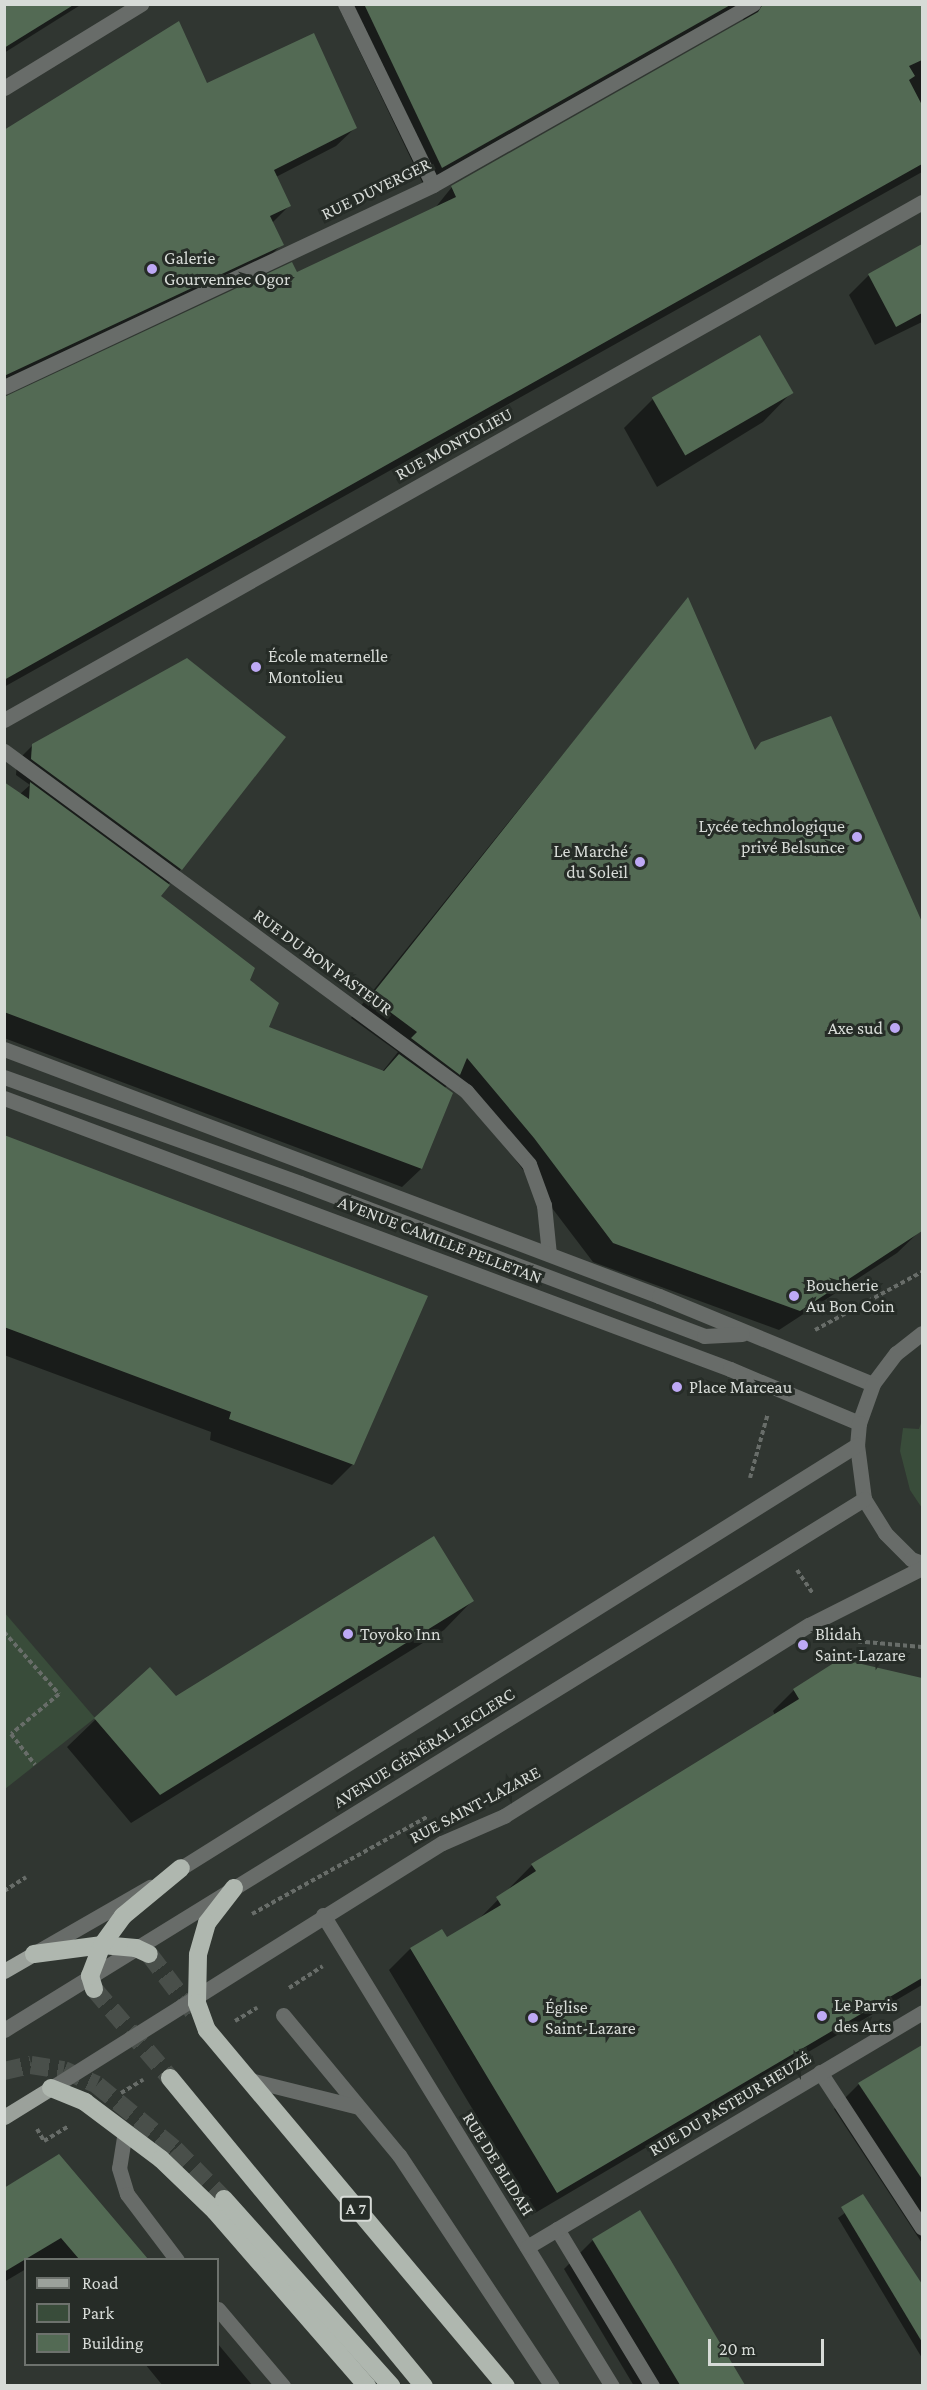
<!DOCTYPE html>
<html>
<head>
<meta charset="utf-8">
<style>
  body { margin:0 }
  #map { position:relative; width:927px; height:2390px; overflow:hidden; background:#303631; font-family:"Crimson Pro",serif }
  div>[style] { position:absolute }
  .green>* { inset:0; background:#394c3a }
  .shadow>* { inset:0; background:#0007 }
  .building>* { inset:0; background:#536a54; transform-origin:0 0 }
  .highway-tunnel>* { height:18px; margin-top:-9px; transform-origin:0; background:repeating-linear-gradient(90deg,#494f4a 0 18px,transparent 0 27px) }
  .path>* { height:4px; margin-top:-2px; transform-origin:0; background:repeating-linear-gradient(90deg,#686d69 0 4.5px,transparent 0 7.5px) }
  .minor>* { height:15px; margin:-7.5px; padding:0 7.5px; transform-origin:7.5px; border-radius:7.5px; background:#686c69 }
  .major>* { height:15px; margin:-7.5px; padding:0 7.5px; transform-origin:7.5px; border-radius:7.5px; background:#9ba19b }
  .highway>* { height:18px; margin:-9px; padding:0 9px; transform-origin:9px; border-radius:9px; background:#afb7af }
  .dots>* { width:16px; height:16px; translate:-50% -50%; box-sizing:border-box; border:3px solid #262c27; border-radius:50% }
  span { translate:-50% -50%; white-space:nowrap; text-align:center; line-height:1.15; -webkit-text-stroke:6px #262c27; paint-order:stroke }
  .shield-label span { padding:2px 4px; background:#262c27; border:2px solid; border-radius:4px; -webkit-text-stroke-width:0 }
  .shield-label { font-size:16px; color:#d7dbd7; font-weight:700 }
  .street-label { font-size:18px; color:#d7dbd7 }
  .poi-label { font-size:18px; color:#d7dbd7 }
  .left { translate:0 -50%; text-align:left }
  .right { translate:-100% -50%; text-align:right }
  .frame { position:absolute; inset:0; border:6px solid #d7dbd7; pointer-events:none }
  .legend { position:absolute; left:24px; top:2258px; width:195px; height:108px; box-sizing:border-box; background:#262c27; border:2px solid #6d726d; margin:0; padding:8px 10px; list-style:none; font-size:18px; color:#d7dbd7 }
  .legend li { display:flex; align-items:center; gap:12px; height:30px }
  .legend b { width:30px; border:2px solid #6d726d }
  .scale { position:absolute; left:708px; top:2339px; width:116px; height:27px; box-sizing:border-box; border:3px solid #d7dbd7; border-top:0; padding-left:8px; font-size:18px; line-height:21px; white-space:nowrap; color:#d7dbd7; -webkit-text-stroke:4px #262c27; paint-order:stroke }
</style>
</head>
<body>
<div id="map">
  <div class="green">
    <i style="clip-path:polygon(922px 1420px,922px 1508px,910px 1490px,900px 1451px,903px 1428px,919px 1429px)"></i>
    <i style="clip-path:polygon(4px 1612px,95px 1718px,5px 1789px,4px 1789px)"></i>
  </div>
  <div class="shadow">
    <i style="clip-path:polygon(4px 4px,82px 4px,4px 53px)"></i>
    <i style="clip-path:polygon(337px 4px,922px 4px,922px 172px,4px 687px,4px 397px,296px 274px,435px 208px,452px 187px,742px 23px,744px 17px,424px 186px)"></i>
    <i style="clip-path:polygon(206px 85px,355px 128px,336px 146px,276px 177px,289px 206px,272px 223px,282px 244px,263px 263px,4px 385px,4px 131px)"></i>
    <i style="clip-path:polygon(922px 246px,922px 322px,875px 345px,849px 295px,869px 275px)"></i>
    <i style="clip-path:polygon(760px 337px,791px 393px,763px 422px,657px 487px,624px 428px,653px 399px)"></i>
    <i style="clip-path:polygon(688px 599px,754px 751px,830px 718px,922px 925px,922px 1229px,897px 1253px,779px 1330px,593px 1262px,514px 1158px,450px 1082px,444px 1089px,451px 1094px,421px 1169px,402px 1187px,4px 1038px,4px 784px,20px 794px,30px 785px,16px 775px,17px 761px,33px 745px,181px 869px,159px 896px,248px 981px,267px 1028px,382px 1072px,398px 1052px,351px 1018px)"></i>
    <i style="clip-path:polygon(4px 1138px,353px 1464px,332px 1485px,210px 1440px,211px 1432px,4px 1355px)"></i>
    <i style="clip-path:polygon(472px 1601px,444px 1630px,131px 1823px,67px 1747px,96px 1719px,176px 1697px)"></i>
    <i style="clip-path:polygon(840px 1661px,922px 1679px,922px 1985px,535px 2213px,389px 1970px,410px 1949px,441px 1931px,447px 1939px,477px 1921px,532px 1865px,775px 1715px,773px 1711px,794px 1690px)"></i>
    <i style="clip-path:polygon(922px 2047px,922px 2243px,834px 2109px,859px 2084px)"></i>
    <i style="clip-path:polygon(59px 2156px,146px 2260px,26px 2260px,26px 2269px,4px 2282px,4px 2190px)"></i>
    <i style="clip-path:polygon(864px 2199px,922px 2287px,922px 2358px,838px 2218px)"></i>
    <i style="clip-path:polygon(640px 2212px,743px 2386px,634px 2386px,564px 2269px,593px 2240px)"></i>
    <i style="clip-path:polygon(218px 2344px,253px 2386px,163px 2386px,145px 2364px,218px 2364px)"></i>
  </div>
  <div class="building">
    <i style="clip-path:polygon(4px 4px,75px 4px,4px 48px)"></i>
    <i style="clip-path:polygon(364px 4px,732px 4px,442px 168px)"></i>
    <i style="clip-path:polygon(763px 4px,922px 4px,922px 60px,909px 66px,915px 76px,909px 80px,922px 105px,922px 164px,4px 680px,4px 397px,292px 262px,297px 272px,456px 197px,451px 186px,758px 12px)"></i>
    <i style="clip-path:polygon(179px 21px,207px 83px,314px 33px,357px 128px,274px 170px,291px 206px,270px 216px,284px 245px,4px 376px,4px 130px)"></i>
    <i style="clip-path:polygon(922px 244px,922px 313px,896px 327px,868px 274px)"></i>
    <i style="left:760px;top:335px;width:67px;height:125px;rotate:60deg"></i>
    <i style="clip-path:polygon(688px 597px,755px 750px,761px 742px,831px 716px,922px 922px,922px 1231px,800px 1311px,613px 1243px,534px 1138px,467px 1058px,460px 1075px,411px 1038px,417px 1032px,370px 997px)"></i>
    <i style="clip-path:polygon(187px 658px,286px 737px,182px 870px,31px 759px,32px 744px)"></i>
    <i style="clip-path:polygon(4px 782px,29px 799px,30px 782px,170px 885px,161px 896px,255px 968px,250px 980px,279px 1003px,269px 1027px,384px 1071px,399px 1054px,453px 1093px,422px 1169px,4px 1012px)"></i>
    <i style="clip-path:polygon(4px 1135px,428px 1296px,354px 1465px,229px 1419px,231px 1412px,4px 1327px)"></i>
    <i style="clip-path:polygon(434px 1536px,474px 1601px,160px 1795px,94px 1718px,150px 1667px,176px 1696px)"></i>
    <i style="clip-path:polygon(840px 1659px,922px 1678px,922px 1978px,557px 2193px,410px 1948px,442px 1929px,447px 1937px,501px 1905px,496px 1897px,536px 1871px,531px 1864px,799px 1699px,793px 1689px)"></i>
    <i style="clip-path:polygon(922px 2045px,922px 2179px,858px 2083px)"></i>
    <i style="clip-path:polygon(59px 2154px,148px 2259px,79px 2259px,61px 2238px,4px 2272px,4px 2188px)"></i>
    <i style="clip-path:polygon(863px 2194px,922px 2284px,922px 2342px,841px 2207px)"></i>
    <i style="clip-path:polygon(640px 2210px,670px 2259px,745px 2385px,680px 2385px,592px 2239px)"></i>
  </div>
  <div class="highway-tunnel">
    <i style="left:149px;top:1954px;width:79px;rotate:52.7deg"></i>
    <i style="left:94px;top:1989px;width:117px;rotate:49.5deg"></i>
    <i style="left:4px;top:2071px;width:28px;rotate:-13deg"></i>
    <i style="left:31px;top:2065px;width:33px;rotate:9deg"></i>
    <i style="left:64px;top:2070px;width:36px;rotate:24deg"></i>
    <i style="left:97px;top:2085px;width:101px;rotate:39.4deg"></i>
    <i style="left:175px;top:2149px;width:70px;rotate:45.6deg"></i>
  </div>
  <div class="path">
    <i style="left:815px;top:1330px;width:122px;rotate:-28.5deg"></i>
    <i style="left:750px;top:1478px;width:67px;rotate:-74.5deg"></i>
    <i style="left:797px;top:1570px;width:29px;rotate:56deg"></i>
    <i style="left:4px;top:1632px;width:83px;rotate:48.4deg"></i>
    <i style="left:59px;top:1694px;width:62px;rotate:140.2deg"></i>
    <i style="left:11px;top:1734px;width:39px;rotate:52deg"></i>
    <i style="left:843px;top:1640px;width:79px;rotate:5.1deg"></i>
    <i style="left:4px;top:1891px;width:26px;rotate:-32deg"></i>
    <i style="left:252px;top:1914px;width:200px;rotate:-29deg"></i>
    <i style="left:289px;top:1988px;width:40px;rotate:-32.9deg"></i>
    <i style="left:235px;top:2021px;width:26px;rotate:-31deg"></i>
    <i style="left:121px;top:2093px;width:26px;rotate:-31deg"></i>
    <i style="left:37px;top:2129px;width:14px;rotate:60deg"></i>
    <i style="left:44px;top:2141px;width:29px;rotate:-31deg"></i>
  </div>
  <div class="minor">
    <i style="left:345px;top:4px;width:201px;rotate:64.1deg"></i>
    <i style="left:4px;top:88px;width:161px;rotate:-31.5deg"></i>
    <i style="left:4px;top:387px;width:474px;rotate:-25.2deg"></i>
    <i style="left:433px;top:185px;width:368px;rotate:-29.5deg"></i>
    <i style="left:4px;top:720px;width:1054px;rotate:-29.43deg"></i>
    <i style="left:4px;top:751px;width:574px;rotate:36.35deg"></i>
    <i style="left:466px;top:1091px;width:96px;rotate:49.2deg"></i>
    <i style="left:529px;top:1164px;width:44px;rotate:69.9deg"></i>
    <i style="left:544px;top:1205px;width:49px;rotate:84.2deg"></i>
    <i style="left:4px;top:1049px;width:700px;rotate:20.66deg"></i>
    <i style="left:659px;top:1296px;width:231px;rotate:22.4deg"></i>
    <i style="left:4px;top:1077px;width:314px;rotate:19.7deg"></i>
    <i style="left:300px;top:1183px;width:432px;rotate:20.7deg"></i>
    <i style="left:704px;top:1336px;width:38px;rotate:-3deg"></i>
    <i style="left:4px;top:1098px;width:775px;rotate:20.47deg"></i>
    <i style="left:730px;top:1369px;width:140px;rotate:22.7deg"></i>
    <i style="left:922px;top:1333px;width:33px;rotate:142deg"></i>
    <i style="left:896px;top:1353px;width:39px;rotate:127deg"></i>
    <i style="left:873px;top:1384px;width:41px;rotate:109.7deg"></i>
    <i style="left:859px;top:1423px;width:22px;rotate:95deg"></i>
    <i style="left:857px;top:1445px;width:54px;rotate:82.6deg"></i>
    <i style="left:864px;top:1499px;width:40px;rotate:58deg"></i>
    <i style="left:885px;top:1533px;width:37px;rotate:45deg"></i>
    <i style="left:911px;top:1559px;width:12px;rotate:20deg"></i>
    <i style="left:173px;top:1873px;width:807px;rotate:-32.04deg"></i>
    <i style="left:323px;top:1915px;width:553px;rotate:58.47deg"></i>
    <i style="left:35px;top:1953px;width:133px;rotate:-29.9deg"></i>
    <i style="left:283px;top:2015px;width:182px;rotate:50.4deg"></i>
    <i style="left:399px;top:2155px;width:277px;rotate:56.5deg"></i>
    <i style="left:4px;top:2030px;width:1011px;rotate:-31.69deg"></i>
    <i style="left:820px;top:2072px;width:186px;rotate:56.8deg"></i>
    <i style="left:246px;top:2079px;width:115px;rotate:14deg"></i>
    <i style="left:51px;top:2088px;width:461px;rotate:-32.1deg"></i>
    <i style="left:442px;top:1843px;width:68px;rotate:-23.5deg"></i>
    <i style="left:504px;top:1816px;width:360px;rotate:-32.1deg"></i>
    <i style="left:809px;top:1625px;width:127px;rotate:-26.8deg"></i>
    <i style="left:125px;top:2131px;width:37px;rotate:99deg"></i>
    <i style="left:119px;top:2168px;width:27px;rotate:73deg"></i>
    <i style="left:127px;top:2194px;width:83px;rotate:52.9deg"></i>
    <i style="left:557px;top:2229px;width:184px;rotate:58.8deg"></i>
    <i style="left:527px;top:2247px;width:460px;rotate:-30.7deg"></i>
    <i style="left:218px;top:2309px;width:101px;rotate:49.8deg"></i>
  </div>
  <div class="major">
    <i style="left:4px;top:1971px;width:34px;rotate:-30deg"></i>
    <i style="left:4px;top:2117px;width:55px;rotate:-31.7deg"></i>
  </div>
  <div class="highway">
    <i style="left:234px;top:1888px;width:44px;rotate:127.6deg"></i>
    <i style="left:207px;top:1923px;width:33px;rotate:106deg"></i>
    <i style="left:198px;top:1955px;width:48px;rotate:91.2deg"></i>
    <i style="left:197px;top:2003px;width:29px;rotate:70deg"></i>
    <i style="left:207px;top:2030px;width:465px;rotate:50deg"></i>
    <i style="left:34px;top:1954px;width:69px;rotate:-7.5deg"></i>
    <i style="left:102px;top:1945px;width:34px;rotate:5deg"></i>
    <i style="left:136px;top:1948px;width:14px;rotate:25deg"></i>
    <i style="left:94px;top:1989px;width:14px;rotate:-107deg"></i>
    <i style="left:90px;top:1976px;width:33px;rotate:-69deg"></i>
    <i style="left:102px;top:1945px;width:36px;rotate:-54deg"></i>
    <i style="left:123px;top:1916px;width:75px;rotate:-39.6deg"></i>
    <i style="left:170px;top:2078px;width:399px;rotate:50.5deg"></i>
    <i style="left:51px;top:2088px;width:37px;rotate:22deg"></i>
    <i style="left:85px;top:2102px;width:95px;rotate:36.9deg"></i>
    <i style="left:161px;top:2159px;width:75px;rotate:43.9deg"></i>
    <i style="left:215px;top:2211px;width:232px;rotate:49deg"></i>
    <i style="left:224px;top:2199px;width:251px;rotate:48.2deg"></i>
  </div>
  <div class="dots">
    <i style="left:152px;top:269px;background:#bea9f5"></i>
    <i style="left:256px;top:667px;background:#bea9f5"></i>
    <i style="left:857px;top:837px;background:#bea9f5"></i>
    <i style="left:640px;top:862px;background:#bea9f5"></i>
    <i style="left:895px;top:1028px;background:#bea9f5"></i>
    <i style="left:794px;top:1296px;background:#bea9f5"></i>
    <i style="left:677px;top:1387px;background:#bea9f5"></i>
    <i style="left:348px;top:1634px;background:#bea9f5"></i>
    <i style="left:803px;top:1645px;background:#bea9f5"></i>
    <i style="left:822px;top:2016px;background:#bea9f5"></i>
    <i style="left:533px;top:2018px;background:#bea9f5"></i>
  </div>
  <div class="shield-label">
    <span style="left:356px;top:2209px">A 7</span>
  </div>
  <div class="street-label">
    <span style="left:376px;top:189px;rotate:-26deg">RUE DUVERGER</span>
    <span style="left:454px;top:444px;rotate:-29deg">RUE MONTOLIEU</span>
    <span style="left:323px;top:962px;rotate:36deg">RUE DU BON PASTEUR</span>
    <span style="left:440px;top:1240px;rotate:21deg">AVENUE CAMILLE PELLETAN</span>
    <span style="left:424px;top:1748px;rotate:-32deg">AVENUE GÉNÉRAL LECLERC</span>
    <span style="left:475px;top:1805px;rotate:-28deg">RUE SAINT-LAZARE</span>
    <span style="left:730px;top:2104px;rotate:-31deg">RUE DU PASTEUR HEUZÉ</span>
    <span style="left:498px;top:2164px;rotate:58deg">RUE DE BLIDAH</span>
  </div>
  <div class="poi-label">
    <span class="left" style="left:164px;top:269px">Galerie<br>Gourvennec Ogor</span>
    <span class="left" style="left:268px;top:667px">École maternelle<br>Montolieu</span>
    <span class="right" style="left:845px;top:837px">Lycée technologique<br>privé Belsunce</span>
    <span class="right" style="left:628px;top:862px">Le Marché<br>du Soleil</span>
    <span class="right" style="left:883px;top:1028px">Axe sud</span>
    <span class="left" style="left:806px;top:1296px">Boucherie<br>Au Bon Coin</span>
    <span class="left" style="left:689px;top:1387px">Place Marceau</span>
    <span class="left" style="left:360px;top:1634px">Toyoko Inn</span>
    <span class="left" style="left:815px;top:1645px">Blidah<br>Saint-Lazare</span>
    <span class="left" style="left:834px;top:2016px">Le Parvis<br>des Arts</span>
    <span class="left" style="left:545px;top:2018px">Église<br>Saint-Lazare</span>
  </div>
  <div class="frame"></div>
  <ul class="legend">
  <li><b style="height:8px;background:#9ba19b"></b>Road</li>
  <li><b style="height:16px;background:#394c3a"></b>Park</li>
  <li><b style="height:16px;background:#536a54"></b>Building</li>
  </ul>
  <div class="scale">20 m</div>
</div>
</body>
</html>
